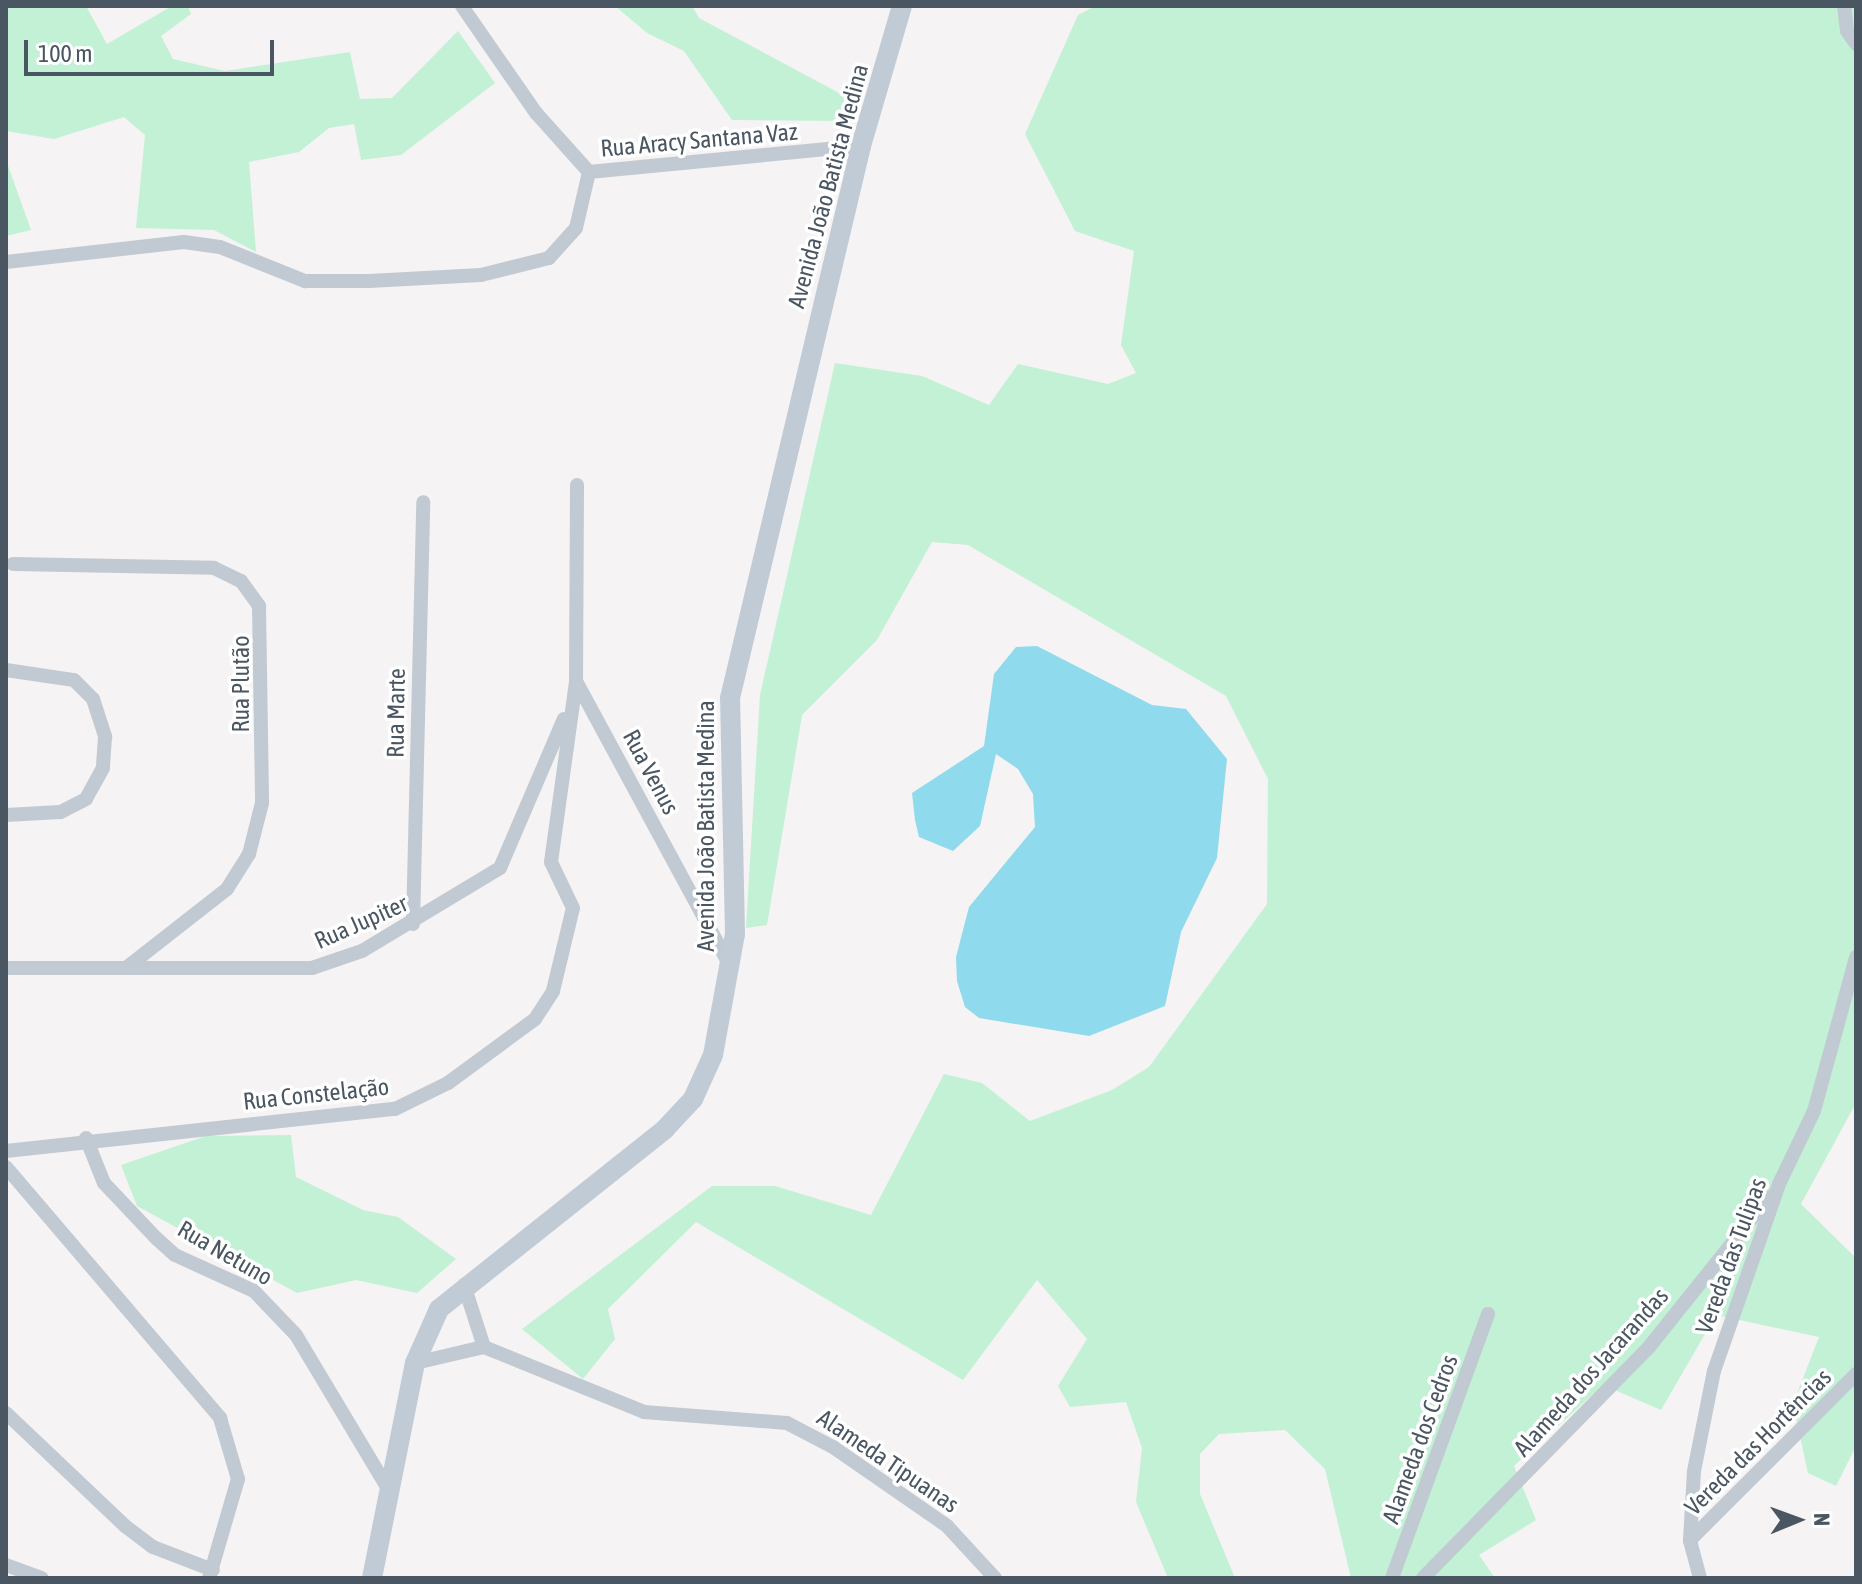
<!DOCTYPE html>
<html>
<head>
<meta charset="utf-8">
<style>
  body { margin:0 }
  #map { position:relative; width:1862px; height:1584px; overflow:hidden; background:#f5f3f3; font-family:"Asap Condensed",sans-serif }
  div>[style] { position:absolute }
  .green>* { inset:0; background:#c3f1d5 }
  .water>* { inset:0; background:#90daee }
  .minor>* { height:14px; margin:-7px; padding:0 7px; transform-origin:7px; border-radius:7px; background:#c1cad2 }
  .secondary>* { height:20px; margin:-10px; padding:0 10px; transform-origin:10px; border-radius:10px; background:#c1cbd6 }
  span { translate:-50% -50%; white-space:nowrap; text-align:center; line-height:1.15; -webkit-text-stroke:7px #fff; paint-order:stroke }
  .street-label { font-size:24px; color:#4a5661 }
  .frame { position:absolute; inset:0; border:8px solid #4a5661; pointer-events:none }
  .north { position:absolute; left:1758px; top:1480px; width:80px; height:80px; -webkit-text-stroke:6px #fff; paint-order:stroke; rotate:89deg; font-size:22px; font-weight:700; line-height:32px; text-align:center; color:#4a5661 }
  .north::after { content:''; display:block; margin:auto; width:28px; height:36px; background:#4a5661; clip-path:polygon(50% 0,100% 100%,50% 72%,0 100%) }
  .scale { position:absolute; left:24px; top:40px; width:250px; height:36px; box-sizing:border-box; border:4px solid #4a5661; border-top:0; padding-left:10px; font-size:24px; line-height:28px; white-space:nowrap; color:#4a5661; -webkit-text-stroke:6px #fff; paint-order:stroke }
</style>
</head>
<body>
<div id="map">
  <div class="green">
    <i style="clip-path:polygon(6px 6px,86px 6px,107px 44px,172px 6px,188px 6px,191px 14px,161px 36px,173px 59px,225px 71px,350px 52px,360px 99px,392px 98px,458px 31px,495px 83px,401px 155px,361px 160px,354px 124px,329px 128px,299px 152px,249px 162px,256px 252px,214px 230px,136px 228px,145px 135px,124px 117px,54px 139px,6px 131px)"></i>
    <i style="clip-path:polygon(615px 6px,692px 6px,699px 18px,854px 101px,846px 121px,732px 120px,684px 51px,647px 33px)"></i>
    <i style="clip-path:polygon(1095px 6px,1856px 6px,1856px 1103px,1801px 1204px,1856px 1258px,1856px 1446px,1836px 1486px,1808px 1473px,1793px 1404px,1819px 1337px,1716px 1315px,1661px 1410px,1603px 1385px,1514px 1466px,1536px 1520px,1479px 1555px,1495px 1578px,1351px 1578px,1325px 1469px,1285px 1430px,1219px 1434px,1200px 1454px,1200px 1494px,1235px 1578px,1168px 1578px,1136px 1502px,1142px 1448px,1126px 1402px,1070px 1407px,1058px 1386px,1087px 1339px,1037px 1280px,963px 1380px,696px 1222px,608px 1309px,615px 1339px,583px 1379px,522px 1329px,712px 1186px,775px 1186px,871px 1215px,944px 1074px,982px 1083px,1030px 1121px,1112px 1090px,1149px 1067px,1267px 904px,1268px 779px,1226px 696px,968px 545px,932px 542px,877px 640px,802px 715px,767px 925px,746px 928px,760px 695px,835px 363px,922px 376px,989px 405px,1018px 364px,1108px 384px,1136px 373px,1121px 345px,1134px 251px,1075px 231px,1025px 134px,1078px 15px)"></i>
    <i style="clip-path:polygon(6px 160px,31px 230px,6px 236px)"></i>
    <i style="clip-path:polygon(291px 1135px,296px 1177px,363px 1210px,398px 1217px,456px 1259px,417px 1293px,356px 1280px,297px 1293px,137px 1206px,121px 1165px,206px 1136px)"></i>
  </div>
  <div class="water">
    <i style="clip-path:polygon(1037px 646px,1152px 705px,1186px 709px,1227px 759px,1217px 858px,1181px 932px,1165px 1006px,1089px 1036px,979px 1018px,965px 1007px,957px 981px,956px 957px,969px 907px,1035px 827px,1033px 794px,1018px 769px,996px 754px,980px 826px,953px 851px,919px 837px,915px 820px,912px 793px,984px 746px,994px 674px,1016px 647px)"></i>
  </div>
  <div class="minor">
    <i style="left:1844px;top:6px;width:25px;rotate:83deg"></i>
    <i style="left:1847px;top:31px;width:16px;rotate:55deg"></i>
    <i style="left:589px;top:172px;width:273px;rotate:-5.5deg"></i>
    <i style="left:6px;top:262px;width:179px;rotate:-6.4deg"></i>
    <i style="left:184px;top:242px;width:36px;rotate:8deg"></i>
    <i style="left:220px;top:247px;width:92px;rotate:21.8deg"></i>
    <i style="left:305px;top:281px;width:64px"></i>
    <i style="left:369px;top:281px;width:112px;rotate:-3.1deg"></i>
    <i style="left:481px;top:275px;width:70px;rotate:-14deg"></i>
    <i style="left:549px;top:258px;width:40px;rotate:-48deg"></i>
    <i style="left:576px;top:228px;width:57px;rotate:-76.9deg"></i>
    <i style="left:589px;top:172px;width:79px;rotate:-131.9deg"></i>
    <i style="left:536px;top:113px;width:130px;rotate:-124.7deg"></i>
    <i style="left:13px;top:564px;width:201px;rotate:1.1deg"></i>
    <i style="left:214px;top:568px;width:30px;rotate:26deg"></i>
    <i style="left:241px;top:581px;width:31px;rotate:54deg"></i>
    <i style="left:259px;top:606px;width:197px;rotate:89.1deg"></i>
    <i style="left:262px;top:803px;width:53px;rotate:104.3deg"></i>
    <i style="left:249px;top:854px;width:41px;rotate:122.2deg"></i>
    <i style="left:227px;top:889px;width:127px;rotate:142deg"></i>
    <i style="left:6px;top:670px;width:69px;rotate:8.4deg"></i>
    <i style="left:74px;top:680px;width:27px;rotate:45deg"></i>
    <i style="left:93px;top:699px;width:40px;rotate:72deg"></i>
    <i style="left:105px;top:737px;width:31px;rotate:94deg"></i>
    <i style="left:103px;top:768px;width:35px;rotate:119deg"></i>
    <i style="left:86px;top:799px;width:29px;rotate:153deg"></i>
    <i style="left:60px;top:812px;width:54px;rotate:176.8deg"></i>
    <i style="left:576px;top:681px;width:324px;rotate:61.6deg"></i>
    <i style="left:413px;top:924px;width:422px;rotate:-88.6deg"></i>
    <i style="left:6px;top:968px;width:306px"></i>
    <i style="left:312px;top:968px;width:53px;rotate:-18.8deg"></i>
    <i style="left:362px;top:951px;width:161px;rotate:-31deg"></i>
    <i style="left:500px;top:868px;width:162px;rotate:-66.8deg"></i>
    <i style="left:86px;top:1138px;width:48px;rotate:68.2deg"></i>
    <i style="left:104px;top:1183px;width:76px;rotate:46.6deg"></i>
    <i style="left:156px;top:1238px;width:25px;rotate:42deg"></i>
    <i style="left:175px;top:1255px;width:87px;rotate:24.5deg"></i>
    <i style="left:254px;top:1291px;width:61px;rotate:46.3deg"></i>
    <i style="left:296px;top:1335px;width:183px;rotate:59.1deg"></i>
    <i style="left:6px;top:1151px;width:391px;rotate:-6.2deg"></i>
    <i style="left:395px;top:1109px;width:59px;rotate:-26.1deg"></i>
    <i style="left:448px;top:1083px;width:108px;rotate:-36.3deg"></i>
    <i style="left:535px;top:1019px;width:33px;rotate:-57deg"></i>
    <i style="left:553px;top:991px;width:85px;rotate:-76.5deg"></i>
    <i style="left:573px;top:908px;width:51px;rotate:-115.6deg"></i>
    <i style="left:551px;top:862px;width:183px;rotate:-82.1deg"></i>
    <i style="left:576px;top:681px;width:196px;rotate:-89.7deg"></i>
    <i style="left:6px;top:1167px;width:330px;rotate:49.5deg"></i>
    <i style="left:220px;top:1418px;width:64px;rotate:73.6deg"></i>
    <i style="left:238px;top:1479px;width:103px;rotate:106.3deg"></i>
    <i style="left:464px;top:1285px;width:65px;rotate:72.1deg"></i>
    <i style="left:415px;top:1363px;width:71px;rotate:-13.1deg"></i>
    <i style="left:484px;top:1347px;width:173px;rotate:22.1deg"></i>
    <i style="left:644px;top:1412px;width:143px;rotate:4.4deg"></i>
    <i style="left:787px;top:1423px;width:52px;rotate:27.6deg"></i>
    <i style="left:833px;top:1447px;width:139px;rotate:34.7deg"></i>
    <i style="left:947px;top:1526px;width:71px;rotate:47.3deg"></i>
    <i style="left:6px;top:1413px;width:164px;rotate:43.5deg"></i>
    <i style="left:125px;top:1526px;width:35px;rotate:37deg"></i>
    <i style="left:153px;top:1547px;width:64px;rotate:21deg"></i>
    <i style="left:1690px;top:1540px;width:235px;rotate:-45deg"></i>
    <i style="left:6px;top:1565px;width:38px;rotate:20deg"></i>
    <i style="left:1392px;top:1578px;width:281px;rotate:-70deg"></i>
    <i style="left:1423px;top:1578px;width:323px;rotate:-45.6deg"></i>
    <i style="left:1649px;top:1347px;width:192px;rotate:-51.3deg"></i>
    <i style="left:1700px;top:1578px;width:39px;rotate:-105deg"></i>
    <i style="left:1690px;top:1540px;width:69px;rotate:-86.7deg"></i>
    <i style="left:1694px;top:1471px;width:102px;rotate:-78.7deg"></i>
    <i style="left:1714px;top:1371px;width:198px;rotate:-70.8deg"></i>
    <i style="left:1779px;top:1184px;width:81px;rotate:-64.4deg"></i>
    <i style="left:1814px;top:1111px;width:160px;rotate:-74.7deg"></i>
  </div>
  <div class="secondary">
    <i style="left:372px;top:1578px;width:219px;rotate:-78.7deg"></i>
    <i style="left:415px;top:1363px;width:59px;rotate:-66deg"></i>
    <i style="left:439px;top:1309px;width:289px;rotate:-38.5deg"></i>
    <i style="left:665px;top:1129px;width:41px;rotate:-47deg"></i>
    <i style="left:693px;top:1099px;width:48px;rotate:-65.6deg"></i>
    <i style="left:713px;top:1055px;width:123px;rotate:-79.7deg"></i>
    <i style="left:735px;top:934px;width:236px;rotate:-91.2deg"></i>
    <i style="left:730px;top:698px;width:567px;rotate:-76.65deg"></i>
    <i style="left:861px;top:146px;width:146px;rotate:-73.7deg"></i>
  </div>
  <div class="street-label">
    <span style="left:699px;top:140px;rotate:-5deg">Rua Aracy Santana Vaz</span>
    <span style="left:828px;top:186px;rotate:-75deg">Avenida João Batista Medina</span>
    <span style="left:241px;top:684px;rotate:-90deg">Rua Plutão</span>
    <span style="left:396px;top:713px;rotate:-89deg">Rua Marte</span>
    <span style="left:651px;top:772px;rotate:62deg">Rua Venus</span>
    <span style="left:706px;top:826px;rotate:-90deg">Avenida João Batista Medina</span>
    <span style="left:361px;top:922px;rotate:-24deg">Rua Jupiter</span>
    <span style="left:316px;top:1094px;rotate:-6deg">Rua Constelação</span>
    <span style="left:225px;top:1253px;rotate:30deg">Rua Netuno</span>
    <span style="left:1731px;top:1256px;rotate:-70deg">Vereda das Tulipas</span>
    <span style="left:1591px;top:1372px;rotate:-48deg">Alameda dos Jacarandas</span>
    <span style="left:1420px;top:1439px;rotate:-70deg">Alameda dos Cedros</span>
    <span style="left:1758px;top:1442px;rotate:-45deg">Vereda das Hortências</span>
    <span style="left:888px;top:1461px;rotate:34deg">Alameda Tipuanas</span>
  </div>
  <div class="frame"></div>
  <div class="north">N</div>
  <div class="scale">100 m</div>
</div>
</body>
</html>
